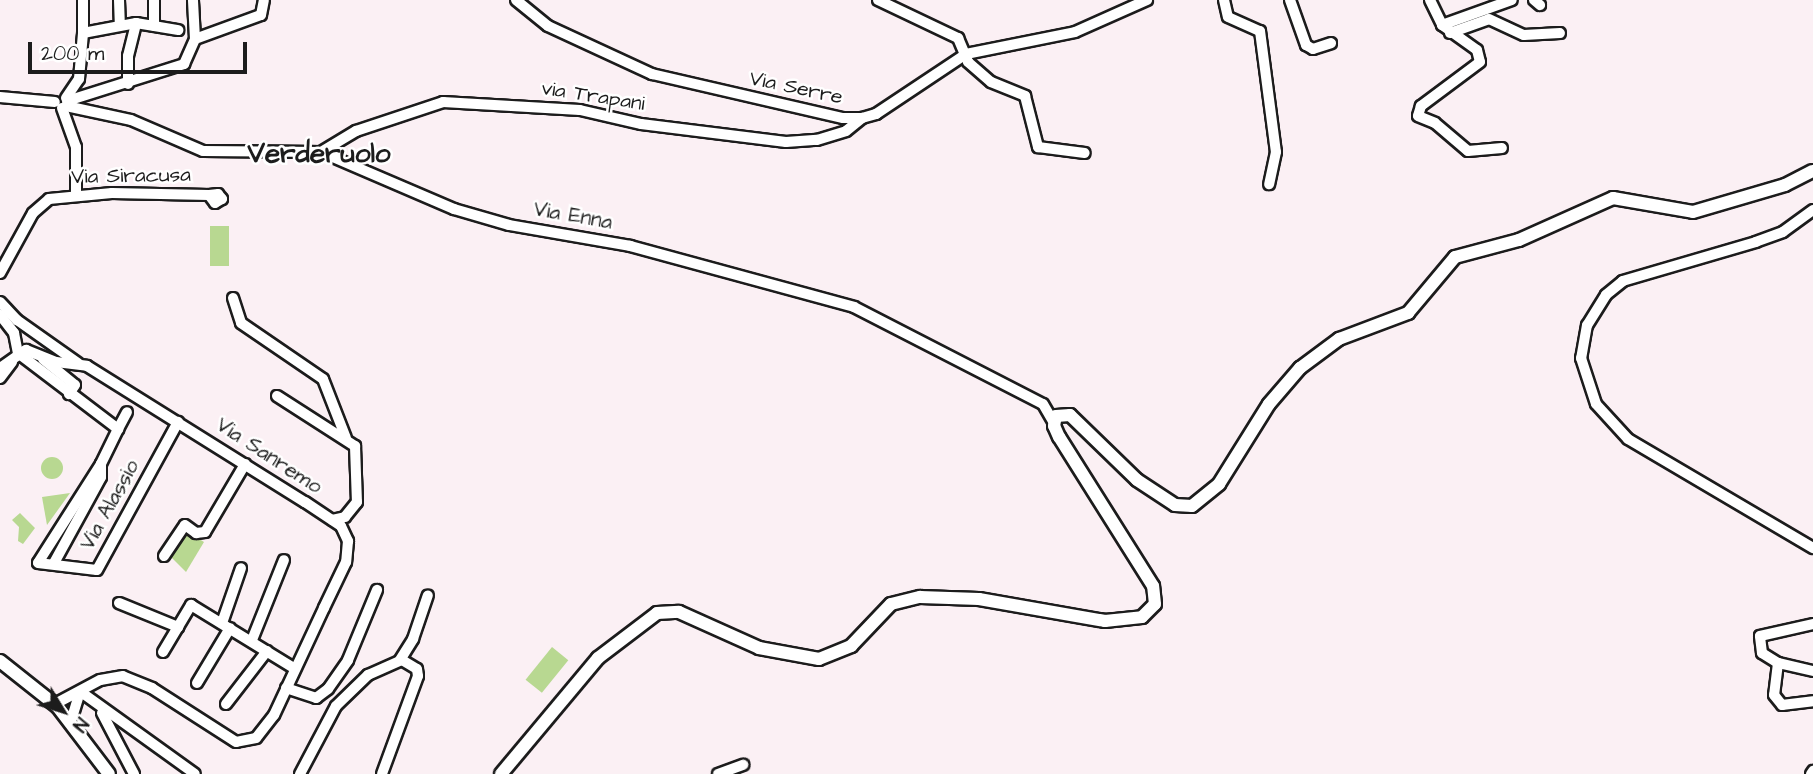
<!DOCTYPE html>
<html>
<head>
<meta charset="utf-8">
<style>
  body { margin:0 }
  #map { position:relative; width:1813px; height:774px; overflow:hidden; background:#fbf0f4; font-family:"Architects Daughter",sans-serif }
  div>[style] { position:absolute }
  .green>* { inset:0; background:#b8d891; transform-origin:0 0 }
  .round { border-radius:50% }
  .roads { filter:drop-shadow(2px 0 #1c1c1c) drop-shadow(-2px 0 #1c1c1c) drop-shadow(0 2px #1c1c1c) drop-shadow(0 -2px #1c1c1c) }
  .minor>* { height:10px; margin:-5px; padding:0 5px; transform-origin:5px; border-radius:5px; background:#fff }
  .major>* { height:12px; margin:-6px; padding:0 6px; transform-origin:6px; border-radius:6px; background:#fff }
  span { translate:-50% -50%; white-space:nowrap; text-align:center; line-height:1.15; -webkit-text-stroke:5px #fff; paint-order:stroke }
  .street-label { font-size:21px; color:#1c1c1c }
  .district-label { font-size:28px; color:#1c1c1c; font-weight:700 }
  .north { position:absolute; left:28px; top:676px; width:70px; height:70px; -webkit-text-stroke:5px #fff; paint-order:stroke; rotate:128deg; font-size:19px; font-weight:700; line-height:28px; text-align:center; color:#1c1c1c }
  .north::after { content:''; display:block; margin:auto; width:24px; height:32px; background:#1c1c1c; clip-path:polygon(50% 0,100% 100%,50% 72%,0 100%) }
  .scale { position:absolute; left:28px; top:42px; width:219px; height:32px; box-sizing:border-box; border:4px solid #1c1c1c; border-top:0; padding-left:9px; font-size:21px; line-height:24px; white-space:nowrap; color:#1c1c1c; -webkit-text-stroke:5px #fff; paint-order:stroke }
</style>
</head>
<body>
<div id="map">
  <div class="green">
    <i style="left:210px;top:226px;width:19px;height:40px"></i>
    <i class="round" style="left:41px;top:457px;width:22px;height:22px"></i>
    <i style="clip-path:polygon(70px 493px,47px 525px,42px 497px)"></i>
    <i style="clip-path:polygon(20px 513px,35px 528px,23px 544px,18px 541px,19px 527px,12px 520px)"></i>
    <i style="clip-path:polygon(186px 531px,204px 542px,186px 572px,171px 557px,170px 549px)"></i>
    <i style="left:552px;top:647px;width:21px;height:42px;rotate:39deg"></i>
  </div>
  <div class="roads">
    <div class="minor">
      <i style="left:83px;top:0;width:33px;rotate:90deg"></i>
      <i style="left:83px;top:33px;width:54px;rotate:-10.7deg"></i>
      <i style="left:136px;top:23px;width:43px;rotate:9.5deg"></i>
      <i style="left:119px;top:0;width:24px;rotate:88deg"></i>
      <i style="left:154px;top:0;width:26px;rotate:90deg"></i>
      <i style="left:516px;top:0;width:41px;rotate:39.1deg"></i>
      <i style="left:548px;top:26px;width:115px;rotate:24.8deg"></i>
      <i style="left:652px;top:74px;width:196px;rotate:13deg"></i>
      <i style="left:843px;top:118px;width:19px"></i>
      <i style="left:862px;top:118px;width:15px;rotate:-16deg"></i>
      <i style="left:876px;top:114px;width:108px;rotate:-33.7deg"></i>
      <i style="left:966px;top:54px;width:111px;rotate:-11.4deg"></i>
      <i style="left:1075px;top:32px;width:79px;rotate:-24deg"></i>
      <i style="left:878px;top:0;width:89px;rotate:25.4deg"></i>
      <i style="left:958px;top:38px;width:26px;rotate:67deg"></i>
      <i style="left:968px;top:62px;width:30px;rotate:41deg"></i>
      <i style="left:991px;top:82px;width:37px;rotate:22deg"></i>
      <i style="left:1025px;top:96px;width:53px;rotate:75.7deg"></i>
      <i style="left:1038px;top:147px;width:47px;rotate:7.3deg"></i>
      <i style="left:1224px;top:0;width:17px;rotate:77deg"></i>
      <i style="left:1228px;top:17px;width:35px;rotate:24deg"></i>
      <i style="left:1260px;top:31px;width:122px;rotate:82.5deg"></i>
      <i style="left:1276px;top:152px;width:33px;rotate:102deg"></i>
      <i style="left:1290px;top:0;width:48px;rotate:70.4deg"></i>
      <i style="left:1306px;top:45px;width:8px;rotate:30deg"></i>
      <i style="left:1313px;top:49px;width:19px;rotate:-18deg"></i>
      <i style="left:1430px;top:0;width:28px;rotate:64deg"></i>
      <i style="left:1442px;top:25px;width:74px;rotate:-19.7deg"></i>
      <i style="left:1534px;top:0;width:8px;rotate:40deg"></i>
      <i style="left:1442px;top:25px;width:43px;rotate:35.5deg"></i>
      <i style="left:1477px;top:50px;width:12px;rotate:76deg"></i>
      <i style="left:1480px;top:62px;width:74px;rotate:143.3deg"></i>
      <i style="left:1421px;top:106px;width:10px;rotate:107deg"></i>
      <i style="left:1418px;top:116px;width:18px;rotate:22deg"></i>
      <i style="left:1435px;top:123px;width:43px;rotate:40.3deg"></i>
      <i style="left:1468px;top:151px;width:34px;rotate:-5deg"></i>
      <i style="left:1450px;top:33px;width:41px;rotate:-19.7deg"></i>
      <i style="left:1489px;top:19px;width:38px;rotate:25deg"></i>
      <i style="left:1524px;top:35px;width:36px;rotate:-3deg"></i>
      <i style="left:195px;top:39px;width:70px;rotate:-20deg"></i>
      <i style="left:261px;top:15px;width:15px;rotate:-79deg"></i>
      <i style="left:128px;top:84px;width:28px;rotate:-90deg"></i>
      <i style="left:128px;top:56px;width:34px;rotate:-76deg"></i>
      <i style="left:0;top:97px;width:55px;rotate:5.2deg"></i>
      <i style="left:66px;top:98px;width:23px;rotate:-56deg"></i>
      <i style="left:79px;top:79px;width:46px;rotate:-85deg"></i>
      <i style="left:67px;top:101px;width:123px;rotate:-17.5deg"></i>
      <i style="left:184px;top:64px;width:27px;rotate:-66deg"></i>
      <i style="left:195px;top:39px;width:39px;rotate:-93deg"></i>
      <i style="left:66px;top:106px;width:66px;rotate:12.2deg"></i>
      <i style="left:131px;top:120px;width:78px;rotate:23.3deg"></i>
      <i style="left:203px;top:151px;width:118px;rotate:0.5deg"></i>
      <i style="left:321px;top:152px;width:145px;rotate:23.2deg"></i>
      <i style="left:454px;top:209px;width:57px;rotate:16.2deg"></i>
      <i style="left:509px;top:225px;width:123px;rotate:9.8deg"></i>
      <i style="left:630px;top:246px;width:232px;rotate:15.2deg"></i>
      <i style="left:854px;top:307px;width:212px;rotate:27.2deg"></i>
      <i style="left:1043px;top:404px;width:20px;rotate:60deg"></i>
      <i style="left:62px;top:108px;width:41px;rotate:70.3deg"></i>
      <i style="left:76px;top:147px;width:47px;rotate:90deg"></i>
      <i style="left:321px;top:152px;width:41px;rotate:-31deg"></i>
      <i style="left:356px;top:131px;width:92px;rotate:-18.4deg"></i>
      <i style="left:443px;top:102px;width:137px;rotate:3.3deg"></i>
      <i style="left:580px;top:110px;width:63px;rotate:12.9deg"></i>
      <i style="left:641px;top:124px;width:146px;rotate:7.1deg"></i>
      <i style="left:786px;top:142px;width:31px;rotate:-4deg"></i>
      <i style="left:817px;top:140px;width:30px;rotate:-17deg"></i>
      <i style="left:846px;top:131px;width:21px;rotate:-39deg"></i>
      <i style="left:1813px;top:210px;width:37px;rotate:144deg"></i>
      <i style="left:1783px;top:232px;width:29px;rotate:160deg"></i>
      <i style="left:1756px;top:242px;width:139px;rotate:163.7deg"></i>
      <i style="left:1623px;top:281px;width:22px;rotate:141deg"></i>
      <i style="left:1606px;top:295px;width:36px;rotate:122deg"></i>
      <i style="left:1587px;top:325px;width:34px;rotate:100deg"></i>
      <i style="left:1581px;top:358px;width:48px;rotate:71.9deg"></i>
      <i style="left:1596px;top:404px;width:47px;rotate:47.6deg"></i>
      <i style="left:1628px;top:439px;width:215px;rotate:30.5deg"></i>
      <i style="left:0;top:273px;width:68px;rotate:-61.2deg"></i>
      <i style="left:33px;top:213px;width:21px;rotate:-41deg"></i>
      <i style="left:49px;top:199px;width:63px;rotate:-5.4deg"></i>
      <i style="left:112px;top:193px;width:97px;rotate:1.2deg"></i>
      <i style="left:209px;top:195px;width:10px;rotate:53deg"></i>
      <i style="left:215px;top:203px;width:8px;rotate:-30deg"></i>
      <i style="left:222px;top:199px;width:6px;rotate:-129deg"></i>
      <i style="left:218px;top:194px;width:9px;rotate:174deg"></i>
      <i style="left:233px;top:298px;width:26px;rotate:72deg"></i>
      <i style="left:241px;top:323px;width:99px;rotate:34.3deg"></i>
      <i style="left:323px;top:379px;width:63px;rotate:68.7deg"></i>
      <i style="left:0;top:302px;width:25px;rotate:47deg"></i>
      <i style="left:17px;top:320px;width:75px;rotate:35.2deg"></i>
      <i style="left:0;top:315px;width:23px;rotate:52deg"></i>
      <i style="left:14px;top:333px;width:20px;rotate:79deg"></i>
      <i style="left:18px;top:353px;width:126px;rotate:37.2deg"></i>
      <i style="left:118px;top:429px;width:39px;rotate:116deg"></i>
      <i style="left:101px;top:464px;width:117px;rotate:122.5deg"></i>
      <i style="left:38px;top:563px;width:59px;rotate:6.8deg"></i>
      <i style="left:97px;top:570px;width:169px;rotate:-61.3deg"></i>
      <i style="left:43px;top:359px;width:41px;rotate:39.1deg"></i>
      <i style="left:75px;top:385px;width:11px;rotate:124deg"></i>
      <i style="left:0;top:368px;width:32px;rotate:-35deg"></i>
      <i style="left:26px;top:350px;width:32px;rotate:22deg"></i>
      <i style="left:56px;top:362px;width:31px;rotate:7deg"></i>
      <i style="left:87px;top:366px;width:257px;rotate:32deg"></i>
      <i style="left:305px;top:502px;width:43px;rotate:33.7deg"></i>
      <i style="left:341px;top:526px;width:17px;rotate:65deg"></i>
      <i style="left:348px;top:541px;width:21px;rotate:95deg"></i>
      <i style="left:346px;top:562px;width:51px;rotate:115.6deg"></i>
      <i style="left:324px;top:608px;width:118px;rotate:115deg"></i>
      <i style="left:274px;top:715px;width:29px;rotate:128deg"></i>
      <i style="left:256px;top:738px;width:20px;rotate:169deg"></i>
      <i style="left:236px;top:742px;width:100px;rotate:-147.3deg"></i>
      <i style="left:152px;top:688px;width:31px;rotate:-158deg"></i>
      <i style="left:123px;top:676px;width:23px;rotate:170deg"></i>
      <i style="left:100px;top:680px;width:51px;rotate:151.9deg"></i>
      <i style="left:0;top:378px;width:20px;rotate:-53deg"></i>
      <i style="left:277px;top:396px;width:93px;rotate:32.7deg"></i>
      <i style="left:355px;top:446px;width:56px;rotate:88deg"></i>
      <i style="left:357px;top:502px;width:19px;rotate:129deg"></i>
      <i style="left:345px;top:517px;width:13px;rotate:167deg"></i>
      <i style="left:118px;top:429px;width:19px;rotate:-62deg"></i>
      <i style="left:164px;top:556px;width:37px;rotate:-56deg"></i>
      <i style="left:185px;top:525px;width:14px;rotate:36deg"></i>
      <i style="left:196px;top:533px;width:9px;rotate:-6deg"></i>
      <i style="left:205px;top:532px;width:79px;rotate:-59.5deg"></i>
      <i style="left:54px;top:563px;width:98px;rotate:-61.3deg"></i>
      <i style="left:101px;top:477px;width:13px;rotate:-90deg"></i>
      <i style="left:119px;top:603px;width:64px;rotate:22.1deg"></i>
      <i style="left:222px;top:623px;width:58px;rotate:-70.9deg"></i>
      <i style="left:252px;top:640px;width:86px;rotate:-68.2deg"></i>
      <i style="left:163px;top:652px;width:55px;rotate:-59.2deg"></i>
      <i style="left:191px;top:605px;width:121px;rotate:31.5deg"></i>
      <i style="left:400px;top:660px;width:25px;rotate:-58deg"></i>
      <i style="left:413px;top:639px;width:46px;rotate:-71.2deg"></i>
      <i style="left:1778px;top:663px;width:19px;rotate:-148deg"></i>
      <i style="left:1762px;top:653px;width:17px;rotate:-97deg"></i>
      <i style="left:1760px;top:636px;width:54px;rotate:-12.8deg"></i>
      <i style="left:1813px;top:671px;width:36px;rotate:-167deg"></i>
      <i style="left:1778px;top:663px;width:32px;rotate:97deg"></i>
      <i style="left:1774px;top:695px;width:13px;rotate:51deg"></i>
      <i style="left:1782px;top:705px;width:31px;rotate:-7deg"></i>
      <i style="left:197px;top:683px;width:64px;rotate:-59deg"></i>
      <i style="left:286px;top:688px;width:32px;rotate:18deg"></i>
      <i style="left:316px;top:698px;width:15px;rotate:-37deg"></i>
      <i style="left:328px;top:689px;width:35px;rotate:-55deg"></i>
      <i style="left:348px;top:660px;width:76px;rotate:-67.5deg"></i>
      <i style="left:81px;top:692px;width:140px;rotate:35.7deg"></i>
      <i style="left:226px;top:704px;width:67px;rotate:-52.3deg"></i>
      <i style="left:102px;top:713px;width:69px;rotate:62.3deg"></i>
      <i style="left:71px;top:721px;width:30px;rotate:-73deg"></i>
      <i style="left:300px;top:774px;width:77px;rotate:-62.1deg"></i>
      <i style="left:336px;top:706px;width:45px;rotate:-44.1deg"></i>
      <i style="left:368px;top:675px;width:37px;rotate:-24deg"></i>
      <i style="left:402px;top:660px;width:17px;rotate:31deg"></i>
      <i style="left:417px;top:669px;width:7px;rotate:82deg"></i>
      <i style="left:418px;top:676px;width:104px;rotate:110.2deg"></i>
      <i style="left:718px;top:774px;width:27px;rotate:-20deg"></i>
      <i style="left:1811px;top:774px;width:4px;rotate:-56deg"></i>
    </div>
    <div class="major">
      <i style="left:0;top:661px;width:74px;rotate:38.4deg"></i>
      <i style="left:58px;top:707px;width:84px;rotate:52.7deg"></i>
      <i style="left:501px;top:774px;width:151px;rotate:-50.1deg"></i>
      <i style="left:598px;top:658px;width:74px;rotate:-37.3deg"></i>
      <i style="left:657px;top:613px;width:22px;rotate:-3deg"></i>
      <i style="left:679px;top:612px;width:88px;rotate:24.2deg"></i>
      <i style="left:759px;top:648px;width:61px;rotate:10.4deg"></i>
      <i style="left:819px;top:659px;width:35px;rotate:-22deg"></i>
      <i style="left:851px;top:646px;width:58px;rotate:-46.4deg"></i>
      <i style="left:891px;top:604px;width:30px;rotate:-14deg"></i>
      <i style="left:920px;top:597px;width:59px;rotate:1.9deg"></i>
      <i style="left:979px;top:599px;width:128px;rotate:9.9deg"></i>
      <i style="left:1105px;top:621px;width:37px;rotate:-6deg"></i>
      <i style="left:1142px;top:617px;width:18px;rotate:-45deg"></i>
      <i style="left:1155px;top:604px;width:18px;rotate:-96deg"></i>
      <i style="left:1153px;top:586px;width:176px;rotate:-122.2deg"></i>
      <i style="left:1059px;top:437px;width:12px;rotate:-114deg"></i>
      <i style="left:1054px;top:426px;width:10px;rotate:-79deg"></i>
      <i style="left:1056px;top:416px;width:14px;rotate:-4deg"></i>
      <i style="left:1070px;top:415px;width:93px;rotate:44.1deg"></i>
      <i style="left:1137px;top:480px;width:45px;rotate:33.3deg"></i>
      <i style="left:1175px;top:505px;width:17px;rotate:3deg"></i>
      <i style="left:1192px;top:506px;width:35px;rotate:-39deg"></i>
      <i style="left:1219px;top:484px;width:94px;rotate:-58deg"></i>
      <i style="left:1269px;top:404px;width:48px;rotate:-49.3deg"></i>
      <i style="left:1300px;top:368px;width:49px;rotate:-36.6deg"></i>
      <i style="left:1339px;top:339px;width:74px;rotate:-20.6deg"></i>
      <i style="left:1408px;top:313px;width:73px;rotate:-50deg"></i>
      <i style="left:1455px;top:257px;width:66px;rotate:-14.9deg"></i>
      <i style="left:1519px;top:240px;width:103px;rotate:-24.1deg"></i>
      <i style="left:1613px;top:198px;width:81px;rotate:9.9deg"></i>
      <i style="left:1693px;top:212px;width:96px;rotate:-16.4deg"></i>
      <i style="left:1785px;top:185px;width:31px;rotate:-27deg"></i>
    </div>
  </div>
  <div class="street-label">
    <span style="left:796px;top:88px;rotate:12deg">Via Serre</span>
    <span style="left:593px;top:96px;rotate:9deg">via Trapani</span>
    <span style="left:131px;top:176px;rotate:-1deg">Via Siracusa</span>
    <span style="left:573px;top:216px;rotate:10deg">Via Enna</span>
    <span style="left:269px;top:456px;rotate:33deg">Via Sanremo</span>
    <span style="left:110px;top:505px;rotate:-61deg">Via Alassio</span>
  </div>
  <div class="district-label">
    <span style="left:319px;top:154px">Verderuolo</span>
  </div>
  <div class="north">N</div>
  <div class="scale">200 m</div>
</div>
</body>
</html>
